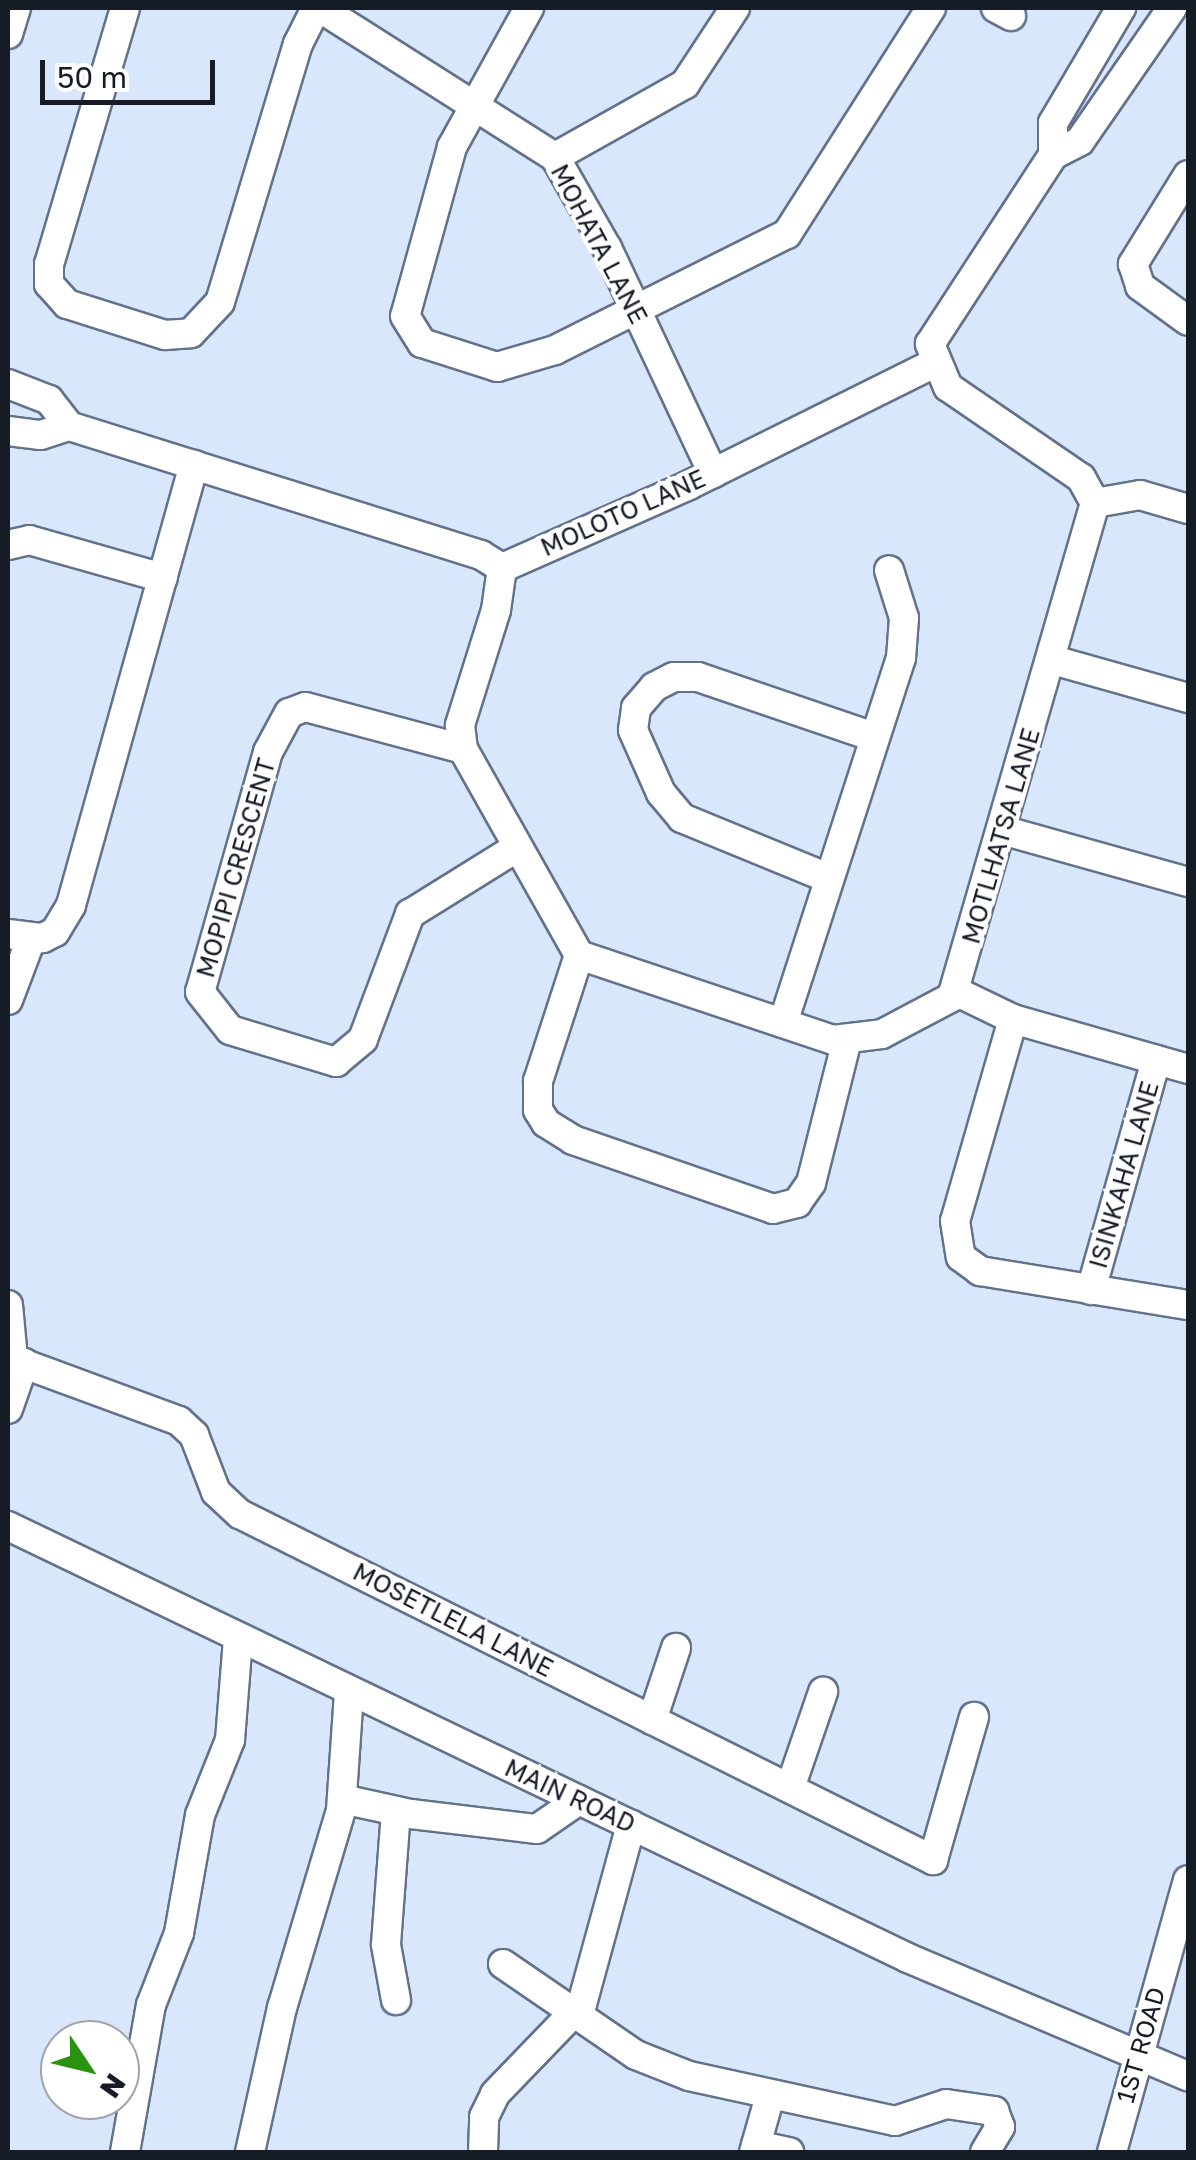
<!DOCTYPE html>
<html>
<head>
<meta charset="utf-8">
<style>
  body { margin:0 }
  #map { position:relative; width:1196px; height:2160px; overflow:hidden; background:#d9e7fd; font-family:"Golos Text",sans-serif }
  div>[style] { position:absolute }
  .roads { filter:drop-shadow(2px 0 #63728b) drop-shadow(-2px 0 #63728b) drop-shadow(0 2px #63728b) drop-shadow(0 -2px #63728b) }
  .minor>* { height:28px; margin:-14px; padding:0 14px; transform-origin:14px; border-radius:14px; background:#fff }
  span { translate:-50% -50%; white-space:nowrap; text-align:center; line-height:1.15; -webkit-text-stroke:8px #fff; paint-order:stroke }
  .street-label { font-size:25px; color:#161c26 }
  .frame { position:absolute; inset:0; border:10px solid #161c26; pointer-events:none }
  .north { position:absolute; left:40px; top:2020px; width:100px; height:100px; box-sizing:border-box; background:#fff; border:2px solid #a2a4a8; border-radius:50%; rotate:125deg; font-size:28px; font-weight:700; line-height:40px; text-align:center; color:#161c26 }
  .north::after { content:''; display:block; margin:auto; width:35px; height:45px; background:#2b9111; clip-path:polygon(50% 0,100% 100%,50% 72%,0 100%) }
  .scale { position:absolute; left:40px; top:60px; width:175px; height:45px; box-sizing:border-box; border:5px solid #161c26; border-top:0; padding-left:12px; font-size:30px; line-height:35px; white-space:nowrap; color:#161c26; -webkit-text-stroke:8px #fff; paint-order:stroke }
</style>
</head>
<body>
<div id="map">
  <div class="roads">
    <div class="minor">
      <i style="left:125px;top:8px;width:267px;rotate:106.5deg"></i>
      <i style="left:49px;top:264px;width:20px;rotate:90deg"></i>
      <i style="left:49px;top:284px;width:27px;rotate:48deg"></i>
      <i style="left:67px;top:304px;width:103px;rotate:17.6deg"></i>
      <i style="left:165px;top:335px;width:26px;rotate:-4deg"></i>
      <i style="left:191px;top:333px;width:42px;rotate:-46.9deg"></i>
      <i style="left:220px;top:302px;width:270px;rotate:-73.2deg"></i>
      <i style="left:298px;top:44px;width:40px;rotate:-63.4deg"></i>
      <i style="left:320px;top:8px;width:278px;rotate:32.4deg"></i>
      <i style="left:555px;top:157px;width:105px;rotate:60.3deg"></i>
      <i style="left:607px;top:248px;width:249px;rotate:64.8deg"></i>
      <i style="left:529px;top:8px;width:159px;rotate:119deg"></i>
      <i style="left:452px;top:147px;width:175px;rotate:105.5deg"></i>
      <i style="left:405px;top:316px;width:32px;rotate:58deg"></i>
      <i style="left:422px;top:343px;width:79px;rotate:17.7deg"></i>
      <i style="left:497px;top:367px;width:60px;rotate:-16.3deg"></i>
      <i style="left:555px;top:350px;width:259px;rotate:-26.6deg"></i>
      <i style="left:787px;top:234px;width:268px;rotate:-57.5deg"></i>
      <i style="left:996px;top:8px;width:17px;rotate:28deg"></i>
      <i style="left:8px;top:34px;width:27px;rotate:-73deg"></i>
      <i style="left:1053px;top:155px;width:30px;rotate:-27deg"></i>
      <i style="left:1080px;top:141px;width:162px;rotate:-55.3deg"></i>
      <i style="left:1053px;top:155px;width:32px;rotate:-90deg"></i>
      <i style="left:1053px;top:123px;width:134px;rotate:-59.4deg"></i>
      <i style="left:555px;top:157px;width:149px;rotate:-29.3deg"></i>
      <i style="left:685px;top:84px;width:91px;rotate:-56.7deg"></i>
      <i style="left:1188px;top:175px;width:105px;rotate:121.7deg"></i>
      <i style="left:1133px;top:264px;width:23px;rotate:72deg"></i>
      <i style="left:1140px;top:286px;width:59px;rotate:36.1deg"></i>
      <i style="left:8px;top:384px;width:44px;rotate:21.3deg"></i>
      <i style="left:49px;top:400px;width:33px;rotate:52deg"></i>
      <i style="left:69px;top:426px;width:432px;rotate:17.4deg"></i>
      <i style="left:481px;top:555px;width:25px;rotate:32deg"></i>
      <i style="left:8px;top:431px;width:33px;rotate:7deg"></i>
      <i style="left:41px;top:435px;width:29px;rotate:-18deg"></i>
      <i style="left:1095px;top:503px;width:46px;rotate:-10.1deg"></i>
      <i style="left:1140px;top:495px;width:50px;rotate:16.3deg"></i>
      <i style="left:8px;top:545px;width:22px;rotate:-13deg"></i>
      <i style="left:29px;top:540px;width:139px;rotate:15.8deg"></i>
      <i style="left:502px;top:568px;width:205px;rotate:-23.9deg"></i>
      <i style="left:689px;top:485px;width:272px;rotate:-26.4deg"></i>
      <i style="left:502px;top:568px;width:42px;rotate:98.1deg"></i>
      <i style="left:496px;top:610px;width:121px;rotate:107.4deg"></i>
      <i style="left:460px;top:725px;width:24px;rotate:83deg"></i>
      <i style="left:463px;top:749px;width:236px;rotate:60.6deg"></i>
      <i style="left:1053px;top:660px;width:140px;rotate:15.7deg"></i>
      <i style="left:463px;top:749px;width:163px;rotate:-165.1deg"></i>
      <i style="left:305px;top:707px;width:17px;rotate:159deg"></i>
      <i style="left:289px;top:713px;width:44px;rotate:118.3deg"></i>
      <i style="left:268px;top:752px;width:249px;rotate:105.8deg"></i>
      <i style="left:200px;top:992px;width:48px;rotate:51.7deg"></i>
      <i style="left:230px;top:1030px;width:111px;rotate:16.8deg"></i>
      <i style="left:336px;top:1062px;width:35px;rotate:-40deg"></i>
      <i style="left:363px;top:1039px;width:134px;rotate:-69.4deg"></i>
      <i style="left:410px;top:914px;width:125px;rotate:-31.9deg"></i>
      <i style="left:1002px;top:830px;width:193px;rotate:15.6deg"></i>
      <i style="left:828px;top:878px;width:158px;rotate:-157.7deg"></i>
      <i style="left:682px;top:818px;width:33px;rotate:-130deg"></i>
      <i style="left:661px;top:793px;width:69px;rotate:-114deg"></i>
      <i style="left:633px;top:730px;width:22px;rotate:-82deg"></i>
      <i style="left:636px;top:708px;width:28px;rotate:-49deg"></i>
      <i style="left:654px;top:687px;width:22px;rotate:-27deg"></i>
      <i style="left:674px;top:677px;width:24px"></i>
      <i style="left:698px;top:677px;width:186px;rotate:18.8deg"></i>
      <i style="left:8px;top:934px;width:35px;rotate:7deg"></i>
      <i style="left:43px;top:938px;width:13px;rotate:-27deg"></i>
      <i style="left:55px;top:932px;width:31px;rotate:-59deg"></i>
      <i style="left:71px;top:905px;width:457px;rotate:-74.4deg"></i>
      <i style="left:579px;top:955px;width:268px;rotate:18.5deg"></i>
      <i style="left:833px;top:1040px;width:49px;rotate:-7deg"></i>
      <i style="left:882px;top:1034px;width:79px;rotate:-27.9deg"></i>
      <i style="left:952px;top:997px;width:514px;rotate:-73.86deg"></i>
      <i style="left:1095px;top:503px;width:29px;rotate:-119deg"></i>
      <i style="left:1081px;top:478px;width:161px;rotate:-145.6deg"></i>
      <i style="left:948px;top:387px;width:47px;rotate:-112.7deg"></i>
      <i style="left:930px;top:344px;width:225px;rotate:-56.9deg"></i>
      <i style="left:579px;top:955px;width:133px;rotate:108deg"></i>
      <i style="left:538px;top:1081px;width:29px;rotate:90deg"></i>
      <i style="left:538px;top:1110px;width:15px;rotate:58deg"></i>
      <i style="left:546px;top:1123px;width:32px;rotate:32deg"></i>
      <i style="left:573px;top:1140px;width:212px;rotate:19deg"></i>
      <i style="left:773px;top:1209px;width:25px;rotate:-14deg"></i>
      <i style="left:797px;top:1203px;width:24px;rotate:-55deg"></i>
      <i style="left:811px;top:1183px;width:147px;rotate:-75.9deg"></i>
      <i style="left:955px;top:991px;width:64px;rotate:25.8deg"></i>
      <i style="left:1013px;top:1019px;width:182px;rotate:15.9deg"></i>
      <i style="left:8px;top:1000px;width:65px;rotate:-69.3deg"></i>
      <i style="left:1013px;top:1019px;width:210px;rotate:106deg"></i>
      <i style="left:955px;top:1221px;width:36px;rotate:81deg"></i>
      <i style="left:961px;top:1257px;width:24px;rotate:36deg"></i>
      <i style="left:980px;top:1271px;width:211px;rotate:9.3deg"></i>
      <i style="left:783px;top:1023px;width:384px;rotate:-72.1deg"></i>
      <i style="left:901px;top:658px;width:40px;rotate:-85.7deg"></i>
      <i style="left:904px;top:618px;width:50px;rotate:-107.4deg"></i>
      <i style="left:1091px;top:1290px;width:239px;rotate:-74.2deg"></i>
      <i style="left:8px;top:1305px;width:54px;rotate:84.7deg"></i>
      <i style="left:8px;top:1358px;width:182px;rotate:20.2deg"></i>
      <i style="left:179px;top:1421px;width:21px;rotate:43deg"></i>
      <i style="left:194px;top:1435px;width:61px;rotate:68.9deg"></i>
      <i style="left:216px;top:1492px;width:33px;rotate:43deg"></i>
      <i style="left:240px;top:1514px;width:775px;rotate:26.53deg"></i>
      <i style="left:933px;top:1860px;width:149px;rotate:-74deg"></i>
      <i style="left:8px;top:1409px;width:49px;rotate:-70.8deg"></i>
      <i style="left:8px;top:1526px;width:998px;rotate:25.64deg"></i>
      <i style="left:908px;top:1958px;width:304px;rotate:22.9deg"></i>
      <i style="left:652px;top:1720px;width:76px;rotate:-71.6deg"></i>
      <i style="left:790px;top:1788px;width:102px;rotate:-71deg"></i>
      <i style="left:342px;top:1799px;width:71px;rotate:12.3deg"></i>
      <i style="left:411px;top:1814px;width:127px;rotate:6.8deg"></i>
      <i style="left:537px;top:1829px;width:51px;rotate:-34.6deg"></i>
      <i style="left:396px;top:1811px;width:134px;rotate:94.3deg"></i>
      <i style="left:386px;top:1945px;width:56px;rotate:79.7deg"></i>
      <i style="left:503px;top:1964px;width:161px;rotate:34.4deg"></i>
      <i style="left:636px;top:2055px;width:57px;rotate:21.6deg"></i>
      <i style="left:689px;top:2076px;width:211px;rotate:12.3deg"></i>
      <i style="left:895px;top:2121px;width:54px;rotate:-18.4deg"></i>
      <i style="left:946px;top:2104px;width:49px;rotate:8.3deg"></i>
      <i style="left:994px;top:2111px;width:17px;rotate:69deg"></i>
      <i style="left:1000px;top:2127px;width:29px;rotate:121deg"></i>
      <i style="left:756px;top:2145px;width:34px;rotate:12deg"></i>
      <i style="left:125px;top:2152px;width:149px;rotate:-80deg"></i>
      <i style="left:151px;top:2005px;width:77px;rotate:-68.7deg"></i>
      <i style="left:179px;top:1933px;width:120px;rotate:-79.9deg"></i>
      <i style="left:200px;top:1815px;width:81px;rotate:-68.2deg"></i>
      <i style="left:230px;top:1740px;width:102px;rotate:-85.5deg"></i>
      <i style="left:250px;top:2152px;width:148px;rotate:-77.5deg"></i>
      <i style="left:282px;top:2008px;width:207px;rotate:-73.4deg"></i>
      <i style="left:341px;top:1810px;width:118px;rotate:-86.1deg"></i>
      <i style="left:483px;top:2152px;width:35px;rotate:-88deg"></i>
      <i style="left:484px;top:2117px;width:25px;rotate:-64deg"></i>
      <i style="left:495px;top:2094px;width:125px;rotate:-46deg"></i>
      <i style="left:582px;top:2004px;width:186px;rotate:-74.7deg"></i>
      <i style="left:754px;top:2152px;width:58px;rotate:-74.1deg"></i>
      <i style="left:1112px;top:2152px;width:282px;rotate:-74.4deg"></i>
    </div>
  </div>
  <div class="street-label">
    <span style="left:599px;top:244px;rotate:62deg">MOHATA LANE</span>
    <span style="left:623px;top:513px;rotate:-24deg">MOLOTO LANE</span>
    <span style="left:1001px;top:836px;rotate:-74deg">MOTLHATSA LANE</span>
    <span style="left:236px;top:868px;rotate:-74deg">MOPIPI CRESCENT</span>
    <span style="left:1124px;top:1175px;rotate:-74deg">ISINKAHA LANE</span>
    <span style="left:453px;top:1620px;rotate:27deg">MOSETLELA LANE</span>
    <span style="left:570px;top:1796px;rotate:25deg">MAIN ROAD</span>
    <span style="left:1141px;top:2045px;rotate:-74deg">1ST ROAD</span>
  </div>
  <div class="frame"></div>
  <div class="north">N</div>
  <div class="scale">50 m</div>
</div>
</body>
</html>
